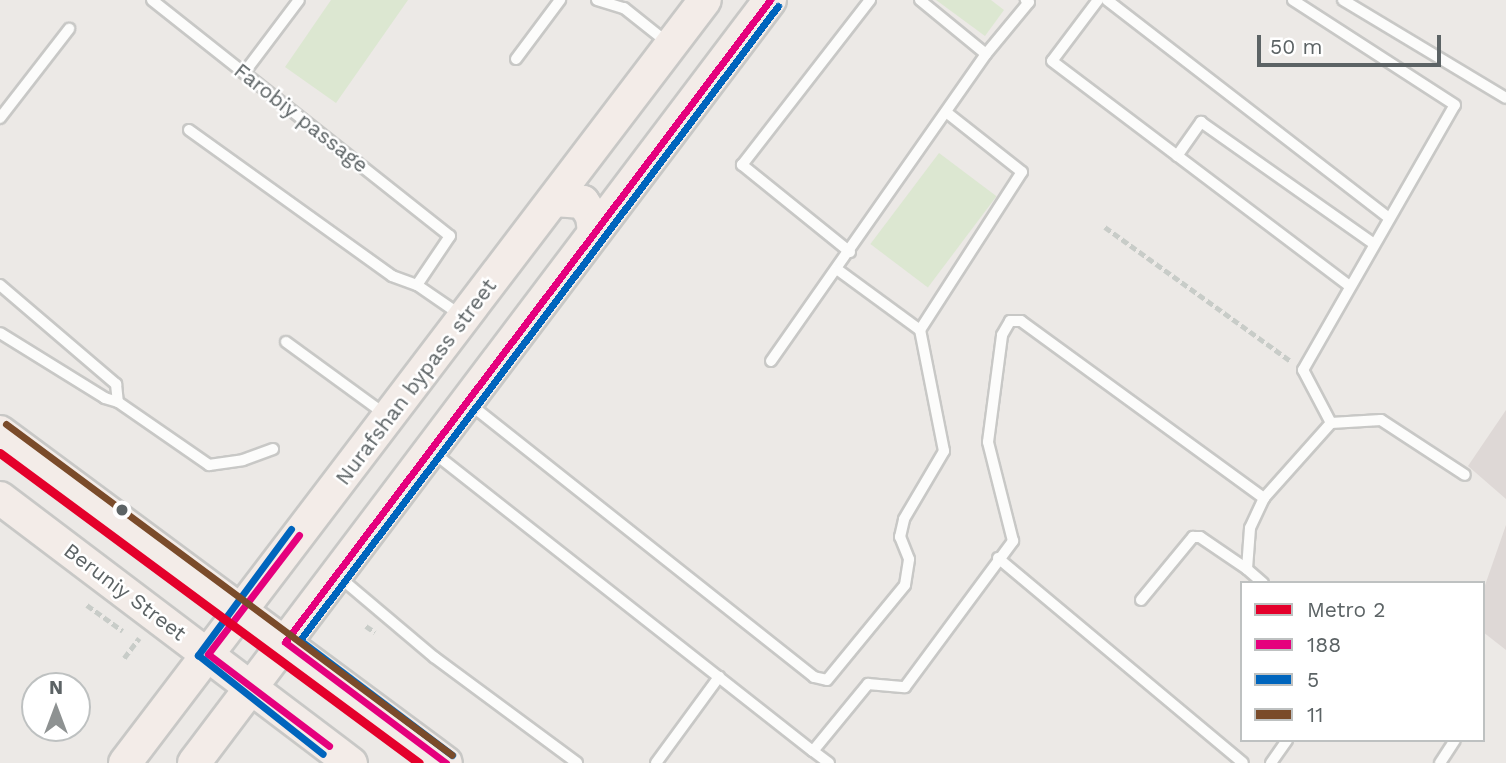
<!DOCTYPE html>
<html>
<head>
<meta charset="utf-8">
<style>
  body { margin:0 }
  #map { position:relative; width:1506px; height:763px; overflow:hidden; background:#ece9e6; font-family:"Work Sans",sans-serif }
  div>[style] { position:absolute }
  .education>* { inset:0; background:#ded8d6 }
  .green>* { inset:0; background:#dce7d1; transform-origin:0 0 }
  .path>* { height:4.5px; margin-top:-2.25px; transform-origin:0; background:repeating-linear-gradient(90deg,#c8ccc8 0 7px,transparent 0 10.5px) }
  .roads { filter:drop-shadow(2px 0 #c8c8c6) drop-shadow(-2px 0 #c8c8c6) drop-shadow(0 2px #c8c8c6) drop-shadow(0 -2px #c8c8c6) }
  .service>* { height:10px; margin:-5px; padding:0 5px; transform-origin:5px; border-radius:5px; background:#fcfcfb }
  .primary>* { height:32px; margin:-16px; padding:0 16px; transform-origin:16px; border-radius:16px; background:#f3ece8 }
  .bus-1>* { height:7px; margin:-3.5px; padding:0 3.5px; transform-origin:3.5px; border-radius:3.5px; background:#e5007d }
  .bus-2>* { height:7px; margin:-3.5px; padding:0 3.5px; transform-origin:3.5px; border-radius:3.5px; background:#0065bd }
  .bus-3>* { height:7px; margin:-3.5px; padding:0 3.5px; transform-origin:3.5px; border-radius:3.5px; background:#7a4b2a }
  .metro-1>* { height:9px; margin:-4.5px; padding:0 4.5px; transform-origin:4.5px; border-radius:4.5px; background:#e4002b }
  .dots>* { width:19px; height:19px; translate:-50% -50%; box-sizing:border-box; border:4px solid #fff; border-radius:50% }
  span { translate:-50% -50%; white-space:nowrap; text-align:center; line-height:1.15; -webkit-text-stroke:5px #fff; paint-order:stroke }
  .street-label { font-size:21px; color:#5c6365 }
  .legend { position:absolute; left:1240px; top:581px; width:245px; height:161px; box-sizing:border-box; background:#fff; border:2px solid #bec1c1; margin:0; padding:9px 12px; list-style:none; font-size:21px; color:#5c6365 }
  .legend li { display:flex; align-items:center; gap:14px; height:35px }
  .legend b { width:35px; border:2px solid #bec1c1 }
  .north { position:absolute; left:21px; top:672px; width:70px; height:70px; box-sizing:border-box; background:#fff; border:2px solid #bec1c1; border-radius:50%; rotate:0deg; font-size:19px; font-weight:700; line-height:28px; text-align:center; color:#5c6365 }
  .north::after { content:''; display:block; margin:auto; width:24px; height:32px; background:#8e9292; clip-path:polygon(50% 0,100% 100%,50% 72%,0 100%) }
  .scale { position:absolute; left:1257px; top:35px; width:184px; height:32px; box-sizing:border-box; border:4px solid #5c6365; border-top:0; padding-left:9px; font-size:21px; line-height:24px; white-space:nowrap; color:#5c6365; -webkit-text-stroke:5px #fff; paint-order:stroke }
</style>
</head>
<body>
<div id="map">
  <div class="education">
    <i style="clip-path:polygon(1506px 410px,1506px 499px,1468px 466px)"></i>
    <i style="clip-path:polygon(1506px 525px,1506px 650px,1483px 632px,1483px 591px)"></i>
  </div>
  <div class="green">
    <i style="clip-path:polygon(331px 0,408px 0,336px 103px,285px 67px)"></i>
    <i style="clip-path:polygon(936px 0,991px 0,1004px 10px,985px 36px)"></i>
    <i style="left:939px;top:153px;width:72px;height:114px;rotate:37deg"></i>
  </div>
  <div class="path">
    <i style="left:1105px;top:227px;width:229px;rotate:35.8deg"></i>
    <i style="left:87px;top:605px;width:44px;rotate:35.8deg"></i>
    <i style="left:366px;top:626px;width:11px;rotate:34deg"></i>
    <i style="left:124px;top:658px;width:25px;rotate:-53deg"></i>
  </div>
  <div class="roads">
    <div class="service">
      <i style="left:152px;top:0;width:380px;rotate:38.4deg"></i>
      <i style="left:450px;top:236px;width:59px;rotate:124deg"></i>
      <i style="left:597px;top:0;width:28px;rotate:17deg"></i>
      <i style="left:624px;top:8px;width:56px;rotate:38.5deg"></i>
      <i style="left:920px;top:0;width:85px;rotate:39.3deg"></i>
      <i style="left:1098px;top:0;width:76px;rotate:127deg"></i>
      <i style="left:1052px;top:61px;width:373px;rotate:37.1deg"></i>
      <i style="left:1107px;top:0;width:355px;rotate:37.7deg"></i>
      <i style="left:1343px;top:0;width:190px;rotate:31deg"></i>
      <i style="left:516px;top:59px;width:74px;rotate:-53.3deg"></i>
      <i style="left:244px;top:73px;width:91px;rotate:-53deg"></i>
      <i style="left:0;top:118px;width:113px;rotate:-52.2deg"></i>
      <i style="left:189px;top:130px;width:250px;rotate:35.7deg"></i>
      <i style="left:392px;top:276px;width:27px;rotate:20deg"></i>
      <i style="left:417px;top:285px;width:51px;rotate:34.6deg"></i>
      <i style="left:1177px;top:156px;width:42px;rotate:-54.8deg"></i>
      <i style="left:1201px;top:122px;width:212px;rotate:35.2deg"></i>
      <i style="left:850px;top:252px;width:139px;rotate:-141.1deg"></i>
      <i style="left:742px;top:165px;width:209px;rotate:-52.2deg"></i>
      <i style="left:0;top:285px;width:153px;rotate:40.5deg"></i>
      <i style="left:116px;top:384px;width:18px;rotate:84deg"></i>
      <i style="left:118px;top:402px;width:14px;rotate:-163deg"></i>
      <i style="left:105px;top:398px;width:123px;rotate:-148.2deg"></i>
      <i style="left:920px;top:330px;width:188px;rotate:-57.2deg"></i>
      <i style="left:1022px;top:172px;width:97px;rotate:-141.7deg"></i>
      <i style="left:286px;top:342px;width:124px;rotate:36.1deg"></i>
      <i style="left:771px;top:361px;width:375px;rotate:-55deg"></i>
      <i style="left:986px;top:54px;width:67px;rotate:-50.4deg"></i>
      <i style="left:1029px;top:2px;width:4px;rotate:-146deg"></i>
      <i style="left:118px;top:402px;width:111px;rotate:34.7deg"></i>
      <i style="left:209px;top:465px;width:34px;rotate:-8deg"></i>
      <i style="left:243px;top:460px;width:32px;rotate:-20deg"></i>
      <i style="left:471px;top:405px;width:438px;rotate:38.4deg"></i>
      <i style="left:814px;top:677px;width:13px;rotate:13deg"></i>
      <i style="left:827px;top:680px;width:123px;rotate:-50.6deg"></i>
      <i style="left:905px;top:585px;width:26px;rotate:-81deg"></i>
      <i style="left:909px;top:559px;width:24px;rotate:-112deg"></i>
      <i style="left:900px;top:537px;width:18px;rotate:-77deg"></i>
      <i style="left:904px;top:519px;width:79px;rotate:-59.5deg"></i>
      <i style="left:944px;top:451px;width:123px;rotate:-101.2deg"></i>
      <i style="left:920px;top:330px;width:102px;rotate:-143.8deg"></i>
      <i style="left:1331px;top:423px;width:50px;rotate:-3.4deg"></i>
      <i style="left:1381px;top:420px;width:100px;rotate:33.2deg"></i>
      <i style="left:434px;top:453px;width:482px;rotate:38.2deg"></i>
      <i style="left:813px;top:751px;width:87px;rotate:-50.6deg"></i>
      <i style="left:868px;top:684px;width:37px;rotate:5deg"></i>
      <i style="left:905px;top:687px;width:182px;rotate:-53.5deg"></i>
      <i style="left:1013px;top:541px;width:102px;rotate:-104.2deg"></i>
      <i style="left:988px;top:442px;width:108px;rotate:-82.5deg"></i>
      <i style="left:1002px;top:335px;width:16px;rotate:-60deg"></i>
      <i style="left:1010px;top:321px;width:11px"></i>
      <i style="left:1021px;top:321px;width:301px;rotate:36.1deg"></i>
      <i style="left:998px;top:558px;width:319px;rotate:39.9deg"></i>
      <i style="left:338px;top:576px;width:126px;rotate:40.2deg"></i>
      <i style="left:434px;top:657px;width:178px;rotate:36.5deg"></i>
      <i style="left:1263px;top:583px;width:21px;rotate:-139deg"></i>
      <i style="left:1247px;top:569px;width:41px;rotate:-85.8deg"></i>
      <i style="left:1250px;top:528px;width:33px;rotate:-65deg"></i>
      <i style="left:1264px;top:498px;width:101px;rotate:-48.2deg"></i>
      <i style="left:1331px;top:423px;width:60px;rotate:-117.8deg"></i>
      <i style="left:1303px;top:370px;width:305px;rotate:-60.2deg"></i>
      <i style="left:1455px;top:105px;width:193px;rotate:-147.1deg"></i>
      <i style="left:1141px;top:600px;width:82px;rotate:-50.5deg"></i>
      <i style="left:1193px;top:537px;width:7px"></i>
      <i style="left:1200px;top:537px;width:57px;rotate:34.2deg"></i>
      <i style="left:813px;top:751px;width:20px;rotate:37deg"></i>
      <i style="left:656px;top:763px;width:107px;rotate:-53.8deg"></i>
      <i style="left:1271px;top:763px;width:28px;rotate:-55deg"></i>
      <i style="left:1440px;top:763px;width:27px;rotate:-57deg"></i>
    </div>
    <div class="primary">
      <i style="left:554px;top:200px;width:29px;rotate:4deg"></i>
      <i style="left:583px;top:202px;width:17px;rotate:57deg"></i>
      <i style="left:592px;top:216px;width:16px;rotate:83deg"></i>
      <i style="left:0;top:432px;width:555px;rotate:36.58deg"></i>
      <i style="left:0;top:498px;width:440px;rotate:37.1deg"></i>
      <i style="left:125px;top:763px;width:958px;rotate:-52.76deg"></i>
      <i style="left:194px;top:763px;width:956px;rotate:-52.95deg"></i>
    </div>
  </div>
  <div class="bus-1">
    <i style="left:299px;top:535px;width:150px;rotate:127.4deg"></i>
    <i style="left:208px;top:654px;width:152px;rotate:37.2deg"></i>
    <i style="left:446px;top:763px;width:201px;rotate:-143.1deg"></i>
    <i style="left:285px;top:642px;width:805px;rotate:-52.93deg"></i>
  </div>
  <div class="bus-2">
    <i style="left:291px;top:529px;width:157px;rotate:126.4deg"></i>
    <i style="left:198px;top:655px;width:159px;rotate:38.4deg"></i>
    <i style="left:452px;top:755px;width:191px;rotate:-142.9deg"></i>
    <i style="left:300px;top:640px;width:794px;rotate:-52.99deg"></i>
  </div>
  <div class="bus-3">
    <i style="left:6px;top:424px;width:555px;rotate:36.58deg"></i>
  </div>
  <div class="metro-1">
    <i style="left:0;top:453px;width:521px;rotate:36.5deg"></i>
  </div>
  <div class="dots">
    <i style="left:122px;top:510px;background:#5c6365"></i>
  </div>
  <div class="street-label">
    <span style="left:301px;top:118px;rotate:38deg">Farobiy passage</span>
    <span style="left:416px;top:382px;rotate:-53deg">Nurafshan bypass street</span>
    <span style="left:125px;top:592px;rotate:37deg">Beruniy Street</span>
  </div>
  <ul class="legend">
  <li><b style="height:9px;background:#e4002b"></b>Metro 2</li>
  <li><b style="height:9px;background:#e5007d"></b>188</li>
  <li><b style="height:9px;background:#0065bd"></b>5</li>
  <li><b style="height:9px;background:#7a4b2a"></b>11</li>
  </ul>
  <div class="north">N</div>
  <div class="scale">50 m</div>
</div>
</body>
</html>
